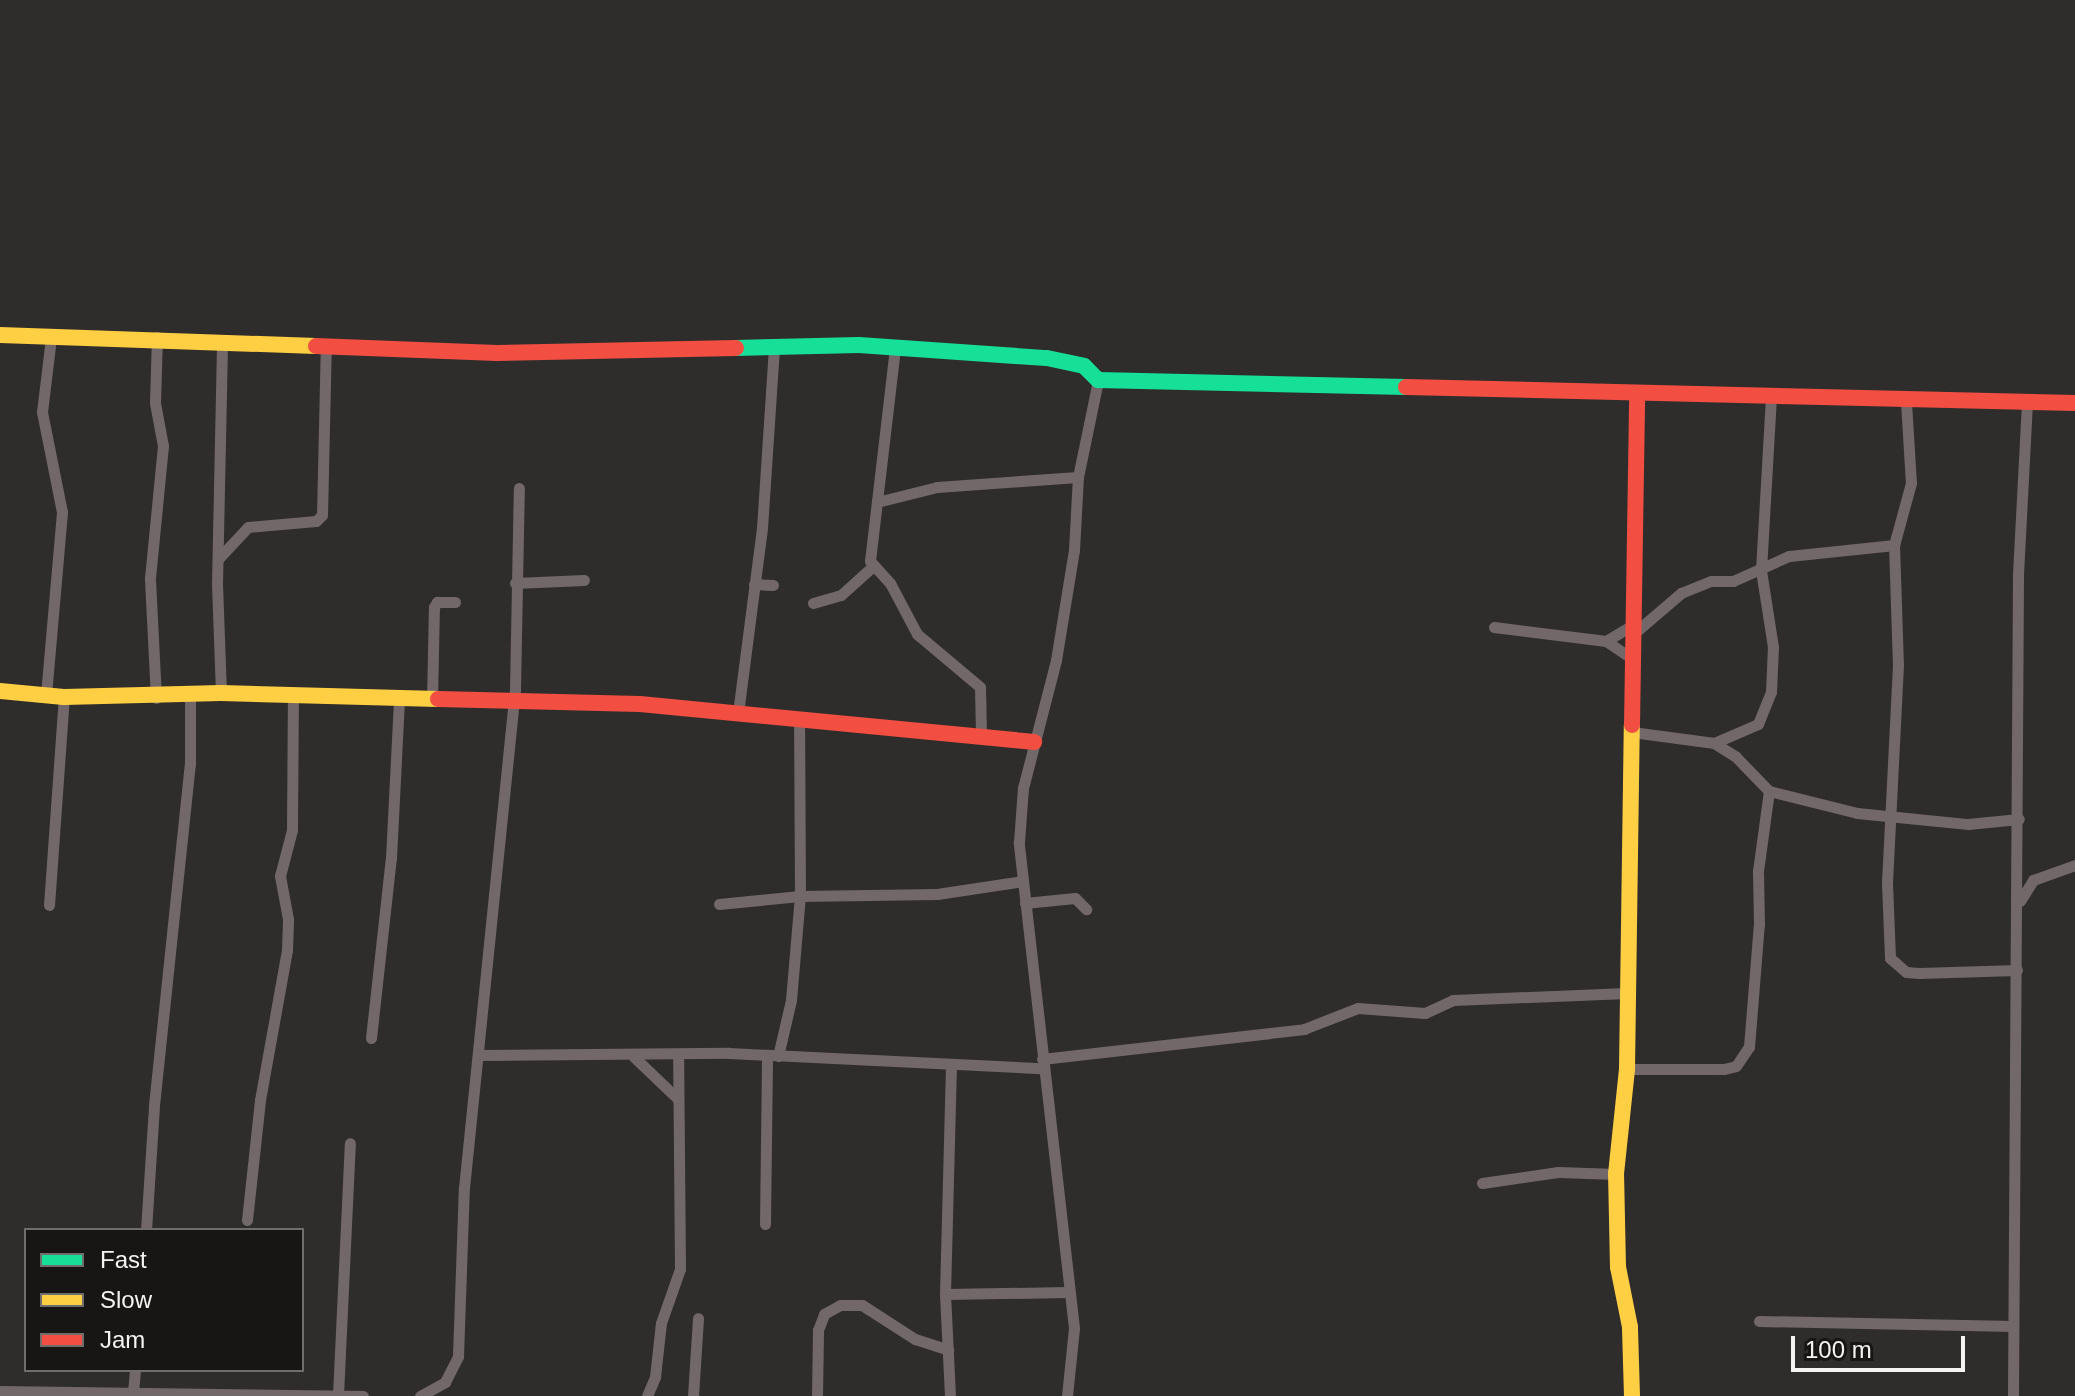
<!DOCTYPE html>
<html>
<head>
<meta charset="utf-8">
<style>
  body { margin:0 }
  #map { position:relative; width:2075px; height:1396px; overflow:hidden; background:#2f2d2b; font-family:Arial,sans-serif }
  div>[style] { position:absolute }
  .street>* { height:11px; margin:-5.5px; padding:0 5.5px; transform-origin:5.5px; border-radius:5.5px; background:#726869 }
  .fast>* { height:16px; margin:-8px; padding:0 8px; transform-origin:8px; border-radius:8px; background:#16e098 }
  .slow>* { height:16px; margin:-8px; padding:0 8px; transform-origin:8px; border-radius:8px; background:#ffcf43 }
  .jam>* { height:16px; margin:-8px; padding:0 8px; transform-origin:8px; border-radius:8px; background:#f24e42 }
  span { translate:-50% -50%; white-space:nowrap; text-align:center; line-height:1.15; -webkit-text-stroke:8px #181614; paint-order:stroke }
  .legend { position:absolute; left:24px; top:1228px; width:280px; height:144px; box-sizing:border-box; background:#181614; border:2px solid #706e6c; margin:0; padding:10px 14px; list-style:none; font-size:24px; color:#f5f3f1 }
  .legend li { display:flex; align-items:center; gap:16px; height:40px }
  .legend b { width:40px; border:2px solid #706e6c }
  .scale { position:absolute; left:1791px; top:1336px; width:174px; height:36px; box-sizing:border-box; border:4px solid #f5f3f1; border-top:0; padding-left:10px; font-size:24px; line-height:28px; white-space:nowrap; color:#f5f3f1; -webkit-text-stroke:6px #181614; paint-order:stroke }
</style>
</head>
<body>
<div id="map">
  <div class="street">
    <i style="left:895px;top:348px;width:214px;rotate:96.7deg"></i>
    <i style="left:870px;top:561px;width:30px;rotate:48deg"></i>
    <i style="left:890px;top:583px;width:58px;rotate:62.1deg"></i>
    <i style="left:917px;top:634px;width:82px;rotate:40.1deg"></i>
    <i style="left:980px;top:687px;width:49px;rotate:88.8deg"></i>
    <i style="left:1906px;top:402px;width:81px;rotate:86.5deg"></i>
    <i style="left:1911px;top:483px;width:64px;rotate:105.3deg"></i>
    <i style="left:1894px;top:545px;width:120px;rotate:88.1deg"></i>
    <i style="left:1898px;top:665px;width:218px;rotate:92.9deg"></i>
    <i style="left:1887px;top:883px;width:75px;rotate:87.7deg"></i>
    <i style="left:1890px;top:958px;width:21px;rotate:41deg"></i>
    <i style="left:1906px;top:972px;width:13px;rotate:4deg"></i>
    <i style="left:1919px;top:973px;width:98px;rotate:-1.8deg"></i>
    <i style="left:877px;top:502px;width:62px;rotate:-14deg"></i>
    <i style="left:937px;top:487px;width:141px;rotate:-4.1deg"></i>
    <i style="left:219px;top:558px;width:42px;rotate:-46.9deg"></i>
    <i style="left:248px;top:527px;width:68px;rotate:-5deg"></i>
    <i style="left:316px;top:521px;width:8px;rotate:-45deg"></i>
    <i style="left:322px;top:515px;width:171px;rotate:-88.7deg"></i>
    <i style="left:515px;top:583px;width:69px;rotate:-2.5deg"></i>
    <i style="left:754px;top:584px;width:19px;rotate:3deg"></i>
    <i style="left:813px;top:603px;width:29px;rotate:-16deg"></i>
    <i style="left:841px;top:595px;width:42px;rotate:-42.1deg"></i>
    <i style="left:1494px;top:627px;width:113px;rotate:7.1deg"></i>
    <i style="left:1606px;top:641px;width:29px;rotate:34deg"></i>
    <i style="left:1632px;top:635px;width:65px;rotate:-40.6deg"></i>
    <i style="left:1681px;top:593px;width:32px;rotate:-22deg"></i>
    <i style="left:1711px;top:581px;width:22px"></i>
    <i style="left:1733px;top:581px;width:61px;rotate:-24.1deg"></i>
    <i style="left:1789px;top:556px;width:106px;rotate:-6deg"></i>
    <i style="left:1606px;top:641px;width:33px;rotate:-31deg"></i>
    <i style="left:221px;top:693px;width:109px;rotate:-92.1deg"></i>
    <i style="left:217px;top:584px;width:242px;rotate:-88.8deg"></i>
    <i style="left:46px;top:695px;width:184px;rotate:-85deg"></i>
    <i style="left:62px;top:512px;width:102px;rotate:-101.3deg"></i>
    <i style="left:42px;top:412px;width:75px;rotate:-83.1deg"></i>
    <i style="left:156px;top:698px;width:120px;rotate:-92.9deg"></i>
    <i style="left:150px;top:578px;width:133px;rotate:-84.4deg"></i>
    <i style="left:163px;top:446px;width:44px;rotate:-100.5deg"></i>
    <i style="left:155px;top:403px;width:66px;rotate:-88.3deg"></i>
    <i style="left:432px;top:700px;width:93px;rotate:-88.8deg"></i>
    <i style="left:434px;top:607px;width:6px;rotate:-59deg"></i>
    <i style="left:437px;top:602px;width:18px"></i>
    <i style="left:738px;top:713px;width:187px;rotate:-82.6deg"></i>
    <i style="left:762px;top:528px;width:180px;rotate:-86.2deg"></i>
    <i style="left:1632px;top:732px;width:83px;rotate:7.6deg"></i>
    <i style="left:1714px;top:743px;width:26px;rotate:32deg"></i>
    <i style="left:1736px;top:757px;width:47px;rotate:45.9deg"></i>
    <i style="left:1769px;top:791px;width:91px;rotate:14deg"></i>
    <i style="left:1857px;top:813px;width:112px;rotate:5.7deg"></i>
    <i style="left:1968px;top:824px;width:51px;rotate:-5.6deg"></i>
    <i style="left:1714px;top:743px;width:48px;rotate:-23.4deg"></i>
    <i style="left:1758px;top:724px;width:35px;rotate:-68deg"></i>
    <i style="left:1771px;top:692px;width:45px;rotate:-87.5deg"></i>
    <i style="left:1773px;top:647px;width:78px;rotate:-98.9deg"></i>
    <i style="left:1761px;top:570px;width:172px;rotate:-86.7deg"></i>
    <i style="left:2020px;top:901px;width:25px;rotate:-58deg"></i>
    <i style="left:2033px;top:880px;width:45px;rotate:-19.7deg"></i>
    <i style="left:1025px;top:903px;width:50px;rotate:-5.7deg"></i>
    <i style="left:1075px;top:898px;width:16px;rotate:45deg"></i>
    <i style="left:719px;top:904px;width:81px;rotate:-5.6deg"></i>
    <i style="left:800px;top:896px;width:137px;rotate:-0.8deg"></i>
    <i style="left:937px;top:894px;width:87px;rotate:-8.6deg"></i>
    <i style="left:49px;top:905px;width:209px;rotate:-85.9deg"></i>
    <i style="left:371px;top:1038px;width:181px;rotate:-83.7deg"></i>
    <i style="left:391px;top:858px;width:160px;rotate:-87.1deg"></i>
    <i style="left:480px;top:1055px;width:249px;rotate:-0.5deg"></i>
    <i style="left:729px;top:1053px;width:312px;rotate:2.8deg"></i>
    <i style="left:778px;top:1056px;width:57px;rotate:-76.9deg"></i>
    <i style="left:791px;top:1000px;width:104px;rotate:-85.1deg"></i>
    <i style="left:800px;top:896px;width:174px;rotate:-90.3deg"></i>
    <i style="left:634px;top:1057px;width:61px;rotate:43.7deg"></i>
    <i style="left:1042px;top:1059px;width:264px;rotate:-6.5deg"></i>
    <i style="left:1304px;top:1029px;width:58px;rotate:-21.3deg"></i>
    <i style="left:1358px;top:1008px;width:67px;rotate:4.3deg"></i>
    <i style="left:1425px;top:1013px;width:31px;rotate:-25deg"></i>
    <i style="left:1453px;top:1000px;width:174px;rotate:-2.3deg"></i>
    <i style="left:1627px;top:1069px;width:97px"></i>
    <i style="left:1724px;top:1069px;width:12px;rotate:-14deg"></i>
    <i style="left:1736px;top:1066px;width:23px;rotate:-56deg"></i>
    <i style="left:1749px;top:1047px;width:123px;rotate:-85.4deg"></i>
    <i style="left:1759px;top:924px;width:53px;rotate:-91.1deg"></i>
    <i style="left:1758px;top:871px;width:81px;rotate:-82.2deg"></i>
    <i style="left:1482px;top:1183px;width:77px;rotate:-8.2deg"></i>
    <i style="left:1558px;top:1172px;width:58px;rotate:2deg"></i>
    <i style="left:247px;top:1220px;width:121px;rotate:-83.8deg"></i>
    <i style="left:260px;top:1100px;width:152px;rotate:-79.8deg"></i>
    <i style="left:287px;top:950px;width:31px;rotate:-88deg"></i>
    <i style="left:288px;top:919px;width:44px;rotate:-100.5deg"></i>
    <i style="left:280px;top:876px;width:48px;rotate:-75.4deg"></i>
    <i style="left:292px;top:830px;width:134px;rotate:-89.6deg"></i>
    <i style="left:765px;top:1224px;width:169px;rotate:-89.3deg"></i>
    <i style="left:146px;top:1230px;width:125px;rotate:-86.3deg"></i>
    <i style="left:154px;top:1105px;width:343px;rotate:-84deg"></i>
    <i style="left:190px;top:764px;width:68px;rotate:-90deg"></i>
    <i style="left:945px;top:1294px;width:123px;rotate:-0.9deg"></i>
    <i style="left:1759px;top:1321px;width:254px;rotate:1.1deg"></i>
    <i style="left:0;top:1391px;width:363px;rotate:0.8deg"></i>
    <i style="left:133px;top:1393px;width:23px;rotate:-85deg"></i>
    <i style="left:338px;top:1395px;width:252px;rotate:-87.3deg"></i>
    <i style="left:420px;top:1396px;width:29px;rotate:-29deg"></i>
    <i style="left:445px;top:1382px;width:29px;rotate:-63deg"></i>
    <i style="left:458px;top:1356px;width:168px;rotate:-88deg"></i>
    <i style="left:464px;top:1188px;width:502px;rotate:-84.16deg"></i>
    <i style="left:515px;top:689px;width:201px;rotate:-88.9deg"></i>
    <i style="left:647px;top:1396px;width:21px;rotate:-67deg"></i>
    <i style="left:655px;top:1377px;width:54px;rotate:-83.7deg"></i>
    <i style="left:661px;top:1323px;width:57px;rotate:-70.6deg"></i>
    <i style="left:680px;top:1269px;width:213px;rotate:-90.5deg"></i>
    <i style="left:693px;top:1396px;width:78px;rotate:-86.3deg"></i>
    <i style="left:817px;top:1396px;width:66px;rotate:-89.1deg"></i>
    <i style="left:818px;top:1330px;width:17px;rotate:-69deg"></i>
    <i style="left:824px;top:1314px;width:18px;rotate:-29deg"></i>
    <i style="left:840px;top:1305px;width:22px"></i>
    <i style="left:862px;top:1305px;width:63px;rotate:32.7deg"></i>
    <i style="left:915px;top:1339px;width:35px;rotate:18deg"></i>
    <i style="left:950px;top:1396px;width:102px;rotate:-92.8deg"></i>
    <i style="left:945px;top:1294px;width:228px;rotate:-88.5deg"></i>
    <i style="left:1067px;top:1396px;width:68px;rotate:-84.1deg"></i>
    <i style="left:1074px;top:1328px;width:489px;rotate:-96.5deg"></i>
    <i style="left:1019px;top:842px;width:54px;rotate:-85.8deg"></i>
    <i style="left:1023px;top:788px;width:132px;rotate:-75.5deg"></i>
    <i style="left:1056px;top:660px;width:111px;rotate:-80.7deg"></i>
    <i style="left:1074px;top:550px;width:73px;rotate:-86.9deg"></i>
    <i style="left:1078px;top:477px;width:99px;rotate:-78.3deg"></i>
    <i style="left:2013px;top:1396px;width:822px;rotate:-89.65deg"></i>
    <i style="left:2018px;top:574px;width:173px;rotate:-87deg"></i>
  </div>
  <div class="fast">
    <i style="left:736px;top:348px;width:123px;rotate:-1.4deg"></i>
    <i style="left:859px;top:345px;width:188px;rotate:4deg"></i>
    <i style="left:1047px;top:358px;width:38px;rotate:12deg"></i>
    <i style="left:1084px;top:366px;width:20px;rotate:45deg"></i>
    <i style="left:1098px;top:380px;width:308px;rotate:1.3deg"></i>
  </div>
  <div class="slow">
    <i style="left:0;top:335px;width:316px;rotate:2deg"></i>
    <i style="left:0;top:691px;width:64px;rotate:5.4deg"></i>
    <i style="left:64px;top:697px;width:157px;rotate:-1.5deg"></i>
    <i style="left:221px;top:693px;width:217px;rotate:1.6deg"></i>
    <i style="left:1632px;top:1396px;width:69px;rotate:-91.7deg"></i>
    <i style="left:1630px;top:1327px;width:61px;rotate:-101.3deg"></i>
    <i style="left:1618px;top:1267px;width:93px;rotate:-91.2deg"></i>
    <i style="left:1616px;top:1174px;width:106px;rotate:-84deg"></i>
    <i style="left:1627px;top:1069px;width:344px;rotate:-89.2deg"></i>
  </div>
  <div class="jam">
    <i style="left:316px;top:346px;width:181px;rotate:2.2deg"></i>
    <i style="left:497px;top:353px;width:239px;rotate:-1.2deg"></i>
    <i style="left:1406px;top:387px;width:669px;rotate:1.37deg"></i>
    <i style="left:438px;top:699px;width:202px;rotate:1.4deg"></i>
    <i style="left:640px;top:704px;width:396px;rotate:5.5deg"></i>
    <i style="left:1632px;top:725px;width:332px;rotate:-89.1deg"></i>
  </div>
  <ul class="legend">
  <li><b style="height:10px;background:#16e098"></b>Fast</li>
  <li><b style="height:10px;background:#ffcf43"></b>Slow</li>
  <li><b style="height:10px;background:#f24e42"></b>Jam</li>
  </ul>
  <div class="scale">100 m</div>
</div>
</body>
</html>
